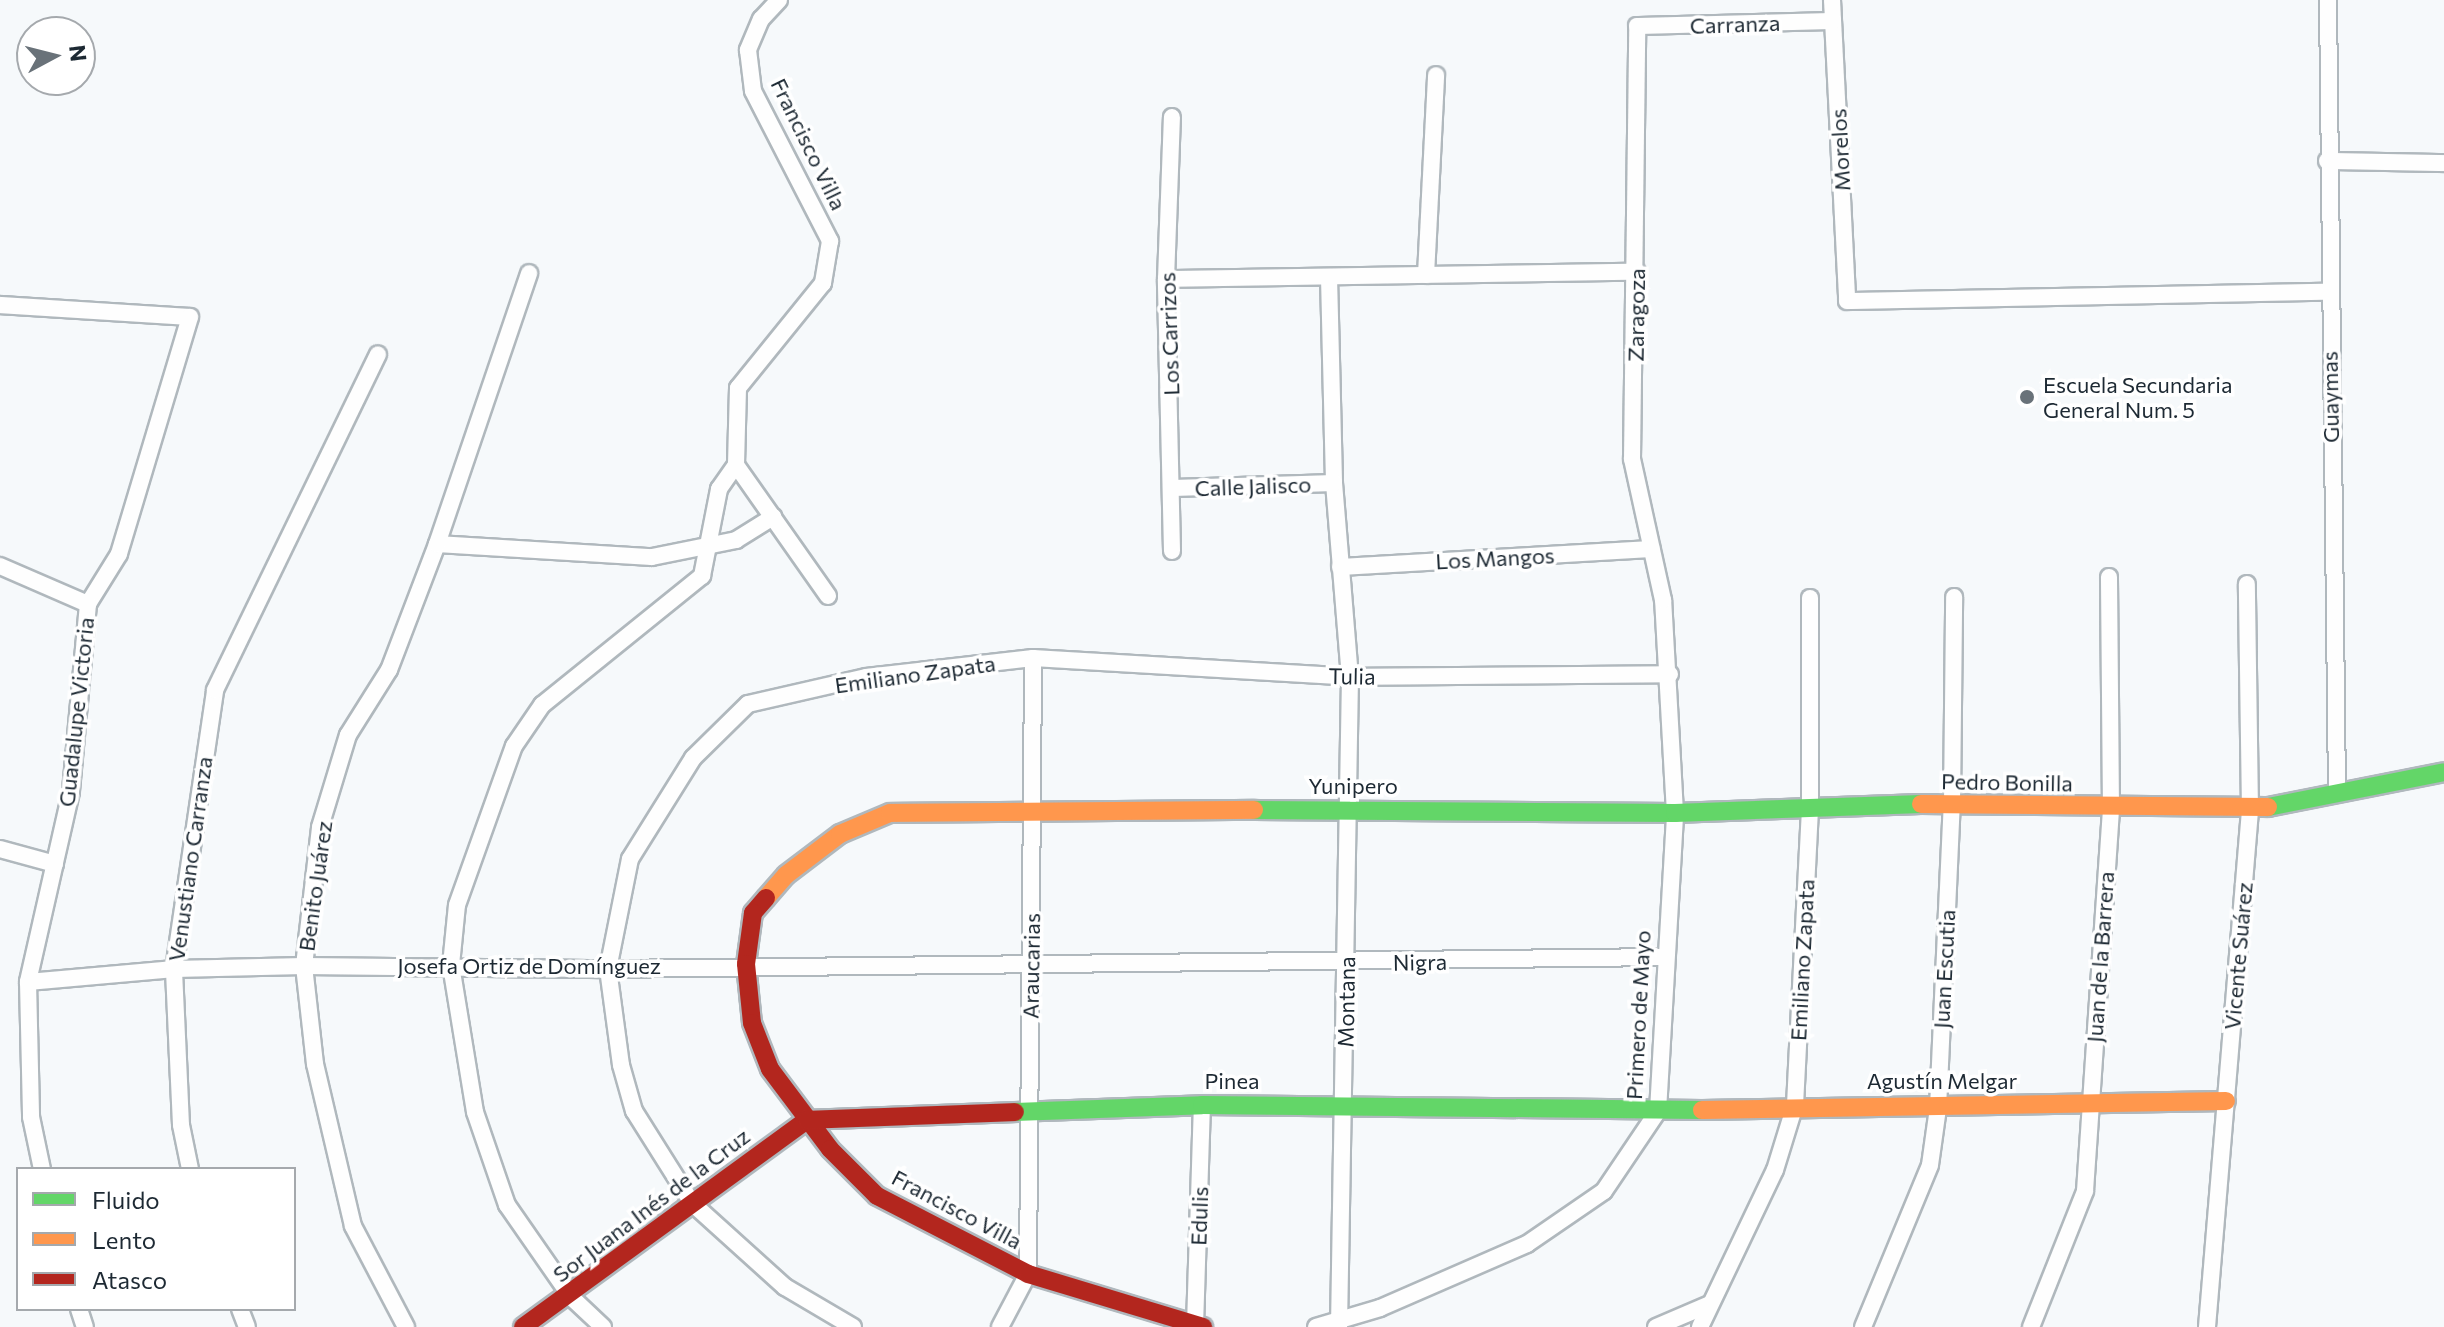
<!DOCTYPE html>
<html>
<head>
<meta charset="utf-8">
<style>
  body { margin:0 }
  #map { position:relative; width:2444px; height:1327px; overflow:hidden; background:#f6f9fb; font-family:Commissioner,sans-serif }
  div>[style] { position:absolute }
  .roads { filter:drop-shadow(2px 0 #b0b8bd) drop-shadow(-2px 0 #b0b8bd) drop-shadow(0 2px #b0b8bd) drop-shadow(0 -2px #b0b8bd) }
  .street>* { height:16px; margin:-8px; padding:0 8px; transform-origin:8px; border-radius:8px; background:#fefefe }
  .fast>* { height:18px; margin:-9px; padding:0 9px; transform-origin:9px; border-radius:9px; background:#63d668 }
  .slow>* { height:18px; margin:-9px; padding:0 9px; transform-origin:9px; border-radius:9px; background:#ff974d }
  .jam>* { height:18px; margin:-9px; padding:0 9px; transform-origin:9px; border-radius:9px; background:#b3261e }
  .dots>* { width:22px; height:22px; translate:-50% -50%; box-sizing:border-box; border:4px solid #fff; border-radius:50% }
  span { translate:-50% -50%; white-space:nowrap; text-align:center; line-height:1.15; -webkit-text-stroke:7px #fff; paint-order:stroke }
  .street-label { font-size:22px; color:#1d2933 }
  .poi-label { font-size:22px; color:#1d2933 }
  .left { translate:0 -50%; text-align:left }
  .legend { position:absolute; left:16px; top:1167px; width:280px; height:144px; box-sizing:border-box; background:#fff; border:2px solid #a5a9ad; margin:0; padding:10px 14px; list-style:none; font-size:24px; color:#1d2933 }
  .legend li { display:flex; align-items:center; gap:16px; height:40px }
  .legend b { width:40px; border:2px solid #a5a9ad }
  .north { position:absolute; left:16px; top:16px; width:80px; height:80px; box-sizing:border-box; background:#fff; border:2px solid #a5a9ad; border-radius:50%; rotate:83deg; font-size:22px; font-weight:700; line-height:32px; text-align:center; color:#1d2933 }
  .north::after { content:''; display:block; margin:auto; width:28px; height:36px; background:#697279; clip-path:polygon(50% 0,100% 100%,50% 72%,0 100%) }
</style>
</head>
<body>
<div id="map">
  <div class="roads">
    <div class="street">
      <i style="left:779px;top:0;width:26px;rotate:133deg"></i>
      <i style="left:761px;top:19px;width:34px;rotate:113deg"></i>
      <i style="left:748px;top:50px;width:41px;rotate:83deg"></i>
      <i style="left:753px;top:91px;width:169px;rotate:62.8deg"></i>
      <i style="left:830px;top:241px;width:43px;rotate:99.5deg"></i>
      <i style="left:823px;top:283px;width:135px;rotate:129deg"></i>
      <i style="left:738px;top:388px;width:77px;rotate:91.5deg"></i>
      <i style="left:736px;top:465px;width:160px;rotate:54.9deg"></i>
      <i style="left:1832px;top:0;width:301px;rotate:87.1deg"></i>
      <i style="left:1847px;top:301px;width:481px;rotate:-1.1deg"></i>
      <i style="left:2328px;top:0;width:793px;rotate:89.35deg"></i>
      <i style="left:2327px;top:161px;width:117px;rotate:1deg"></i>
      <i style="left:1426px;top:275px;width:200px;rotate:-87.1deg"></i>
      <i style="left:1329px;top:277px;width:206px;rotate:88.6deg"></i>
      <i style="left:1334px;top:483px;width:195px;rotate:85.3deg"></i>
      <i style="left:1350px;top:677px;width:650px;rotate:90.97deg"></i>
      <i style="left:1166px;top:279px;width:471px;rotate:-0.9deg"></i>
      <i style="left:0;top:305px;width:190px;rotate:3.6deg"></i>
      <i style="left:190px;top:317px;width:247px;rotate:106.7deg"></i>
      <i style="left:119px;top:554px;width:59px;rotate:121.8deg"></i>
      <i style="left:88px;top:604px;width:189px;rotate:95.2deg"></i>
      <i style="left:71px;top:792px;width:195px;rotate:102.8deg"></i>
      <i style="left:28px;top:982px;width:135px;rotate:88.7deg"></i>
      <i style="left:31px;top:1117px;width:53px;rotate:78.1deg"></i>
      <i style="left:1173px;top:488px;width:161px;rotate:-1.8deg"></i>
      <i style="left:437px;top:544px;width:215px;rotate:3.5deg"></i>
      <i style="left:652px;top:557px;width:86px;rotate:-11.4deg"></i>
      <i style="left:736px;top:540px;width:44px;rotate:-31.9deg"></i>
      <i style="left:1172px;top:551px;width:272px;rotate:-91.3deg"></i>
      <i style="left:1166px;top:279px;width:162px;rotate:-87.9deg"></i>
      <i style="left:0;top:566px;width:96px;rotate:23.4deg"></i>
      <i style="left:1340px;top:567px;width:312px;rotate:-3.3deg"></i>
      <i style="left:0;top:849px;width:57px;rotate:15.3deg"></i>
      <i style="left:28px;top:982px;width:147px;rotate:-5.1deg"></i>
      <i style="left:174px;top:969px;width:130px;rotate:-1.3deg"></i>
      <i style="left:304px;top:966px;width:304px;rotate:0.6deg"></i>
      <i style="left:608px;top:969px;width:1056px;rotate:-0.65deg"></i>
      <i style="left:190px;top:1169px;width:45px;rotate:-101.6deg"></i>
      <i style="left:181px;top:1125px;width:156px;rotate:-92.6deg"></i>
      <i style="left:174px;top:969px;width:282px;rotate:-81.6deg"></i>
      <i style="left:215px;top:690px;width:373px;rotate:-64.1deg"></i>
      <i style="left:79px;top:1309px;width:19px;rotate:72deg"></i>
      <i style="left:240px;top:1309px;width:19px;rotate:69deg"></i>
      <i style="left:1195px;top:1326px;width:221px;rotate:-88.2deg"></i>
      <i style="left:406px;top:1327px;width:114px;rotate:-117.7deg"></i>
      <i style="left:353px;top:1226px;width:166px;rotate:-103.2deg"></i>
      <i style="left:315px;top:1064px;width:99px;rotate:-96.4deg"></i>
      <i style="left:304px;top:966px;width:140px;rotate:-83.4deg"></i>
      <i style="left:320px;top:827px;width:96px;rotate:-73.1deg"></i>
      <i style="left:348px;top:735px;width:77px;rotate:-57.8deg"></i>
      <i style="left:389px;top:670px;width:135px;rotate:-69.1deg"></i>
      <i style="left:437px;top:544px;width:286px;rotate:-71.2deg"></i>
      <i style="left:603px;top:1327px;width:44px;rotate:-136.8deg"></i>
      <i style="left:571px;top:1297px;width:112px;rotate:-124.8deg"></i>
      <i style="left:507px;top:1205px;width:98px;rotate:-109deg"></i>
      <i style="left:475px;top:1112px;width:149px;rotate:-99.3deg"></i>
      <i style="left:451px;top:965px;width:60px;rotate:-84.3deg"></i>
      <i style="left:457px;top:905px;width:169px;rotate:-70.3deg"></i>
      <i style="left:514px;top:746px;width:50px;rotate:-55.7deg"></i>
      <i style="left:542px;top:705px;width:206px;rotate:-38.9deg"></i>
      <i style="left:702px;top:576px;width:89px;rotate:-78.9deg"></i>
      <i style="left:719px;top:489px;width:29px;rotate:-55deg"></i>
      <i style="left:853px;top:1327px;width:79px;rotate:-149.5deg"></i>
      <i style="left:785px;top:1287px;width:125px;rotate:-137.9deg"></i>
      <i style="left:692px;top:1203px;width:109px;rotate:-122.2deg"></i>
      <i style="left:634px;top:1111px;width:48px;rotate:-105.8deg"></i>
      <i style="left:621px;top:1065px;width:97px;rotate:-97.7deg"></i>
      <i style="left:608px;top:969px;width:112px;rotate:-78.7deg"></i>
      <i style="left:630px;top:859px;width:119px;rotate:-58deg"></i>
      <i style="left:693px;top:758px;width:77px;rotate:-44.5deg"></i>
      <i style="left:748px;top:704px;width:121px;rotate:-12.9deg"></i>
      <i style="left:866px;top:677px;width:168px;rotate:-6.5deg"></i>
      <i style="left:1033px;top:658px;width:318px;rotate:3.4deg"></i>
      <i style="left:1350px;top:677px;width:320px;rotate:-0.5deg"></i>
      <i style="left:1000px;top:1327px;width:60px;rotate:-62.2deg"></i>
      <i style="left:1028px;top:1274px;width:616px;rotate:-89.53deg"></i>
      <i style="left:1316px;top:1327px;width:67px;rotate:-16.5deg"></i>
      <i style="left:1380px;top:1308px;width:160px;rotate:-23.5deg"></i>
      <i style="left:1527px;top:1244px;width:93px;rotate:-34.5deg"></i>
      <i style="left:1604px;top:1191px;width:97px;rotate:-56deg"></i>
      <i style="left:1658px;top:1111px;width:298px;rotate:-86.7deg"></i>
      <i style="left:1675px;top:813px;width:213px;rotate:-93.2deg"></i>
      <i style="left:1663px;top:600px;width:144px;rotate:-102.4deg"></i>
      <i style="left:1632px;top:459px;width:433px;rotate:-89.3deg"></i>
      <i style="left:1637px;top:26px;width:196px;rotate:-1.5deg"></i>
      <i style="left:1656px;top:1327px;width:59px;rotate:-23.1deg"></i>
      <i style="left:1700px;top:1327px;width:174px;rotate:-64.5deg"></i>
      <i style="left:1775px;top:1170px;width:68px;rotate:-72.9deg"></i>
      <i style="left:1795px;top:1105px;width:294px;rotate:-87.1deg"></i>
      <i style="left:1810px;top:811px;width:213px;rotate:-90deg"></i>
      <i style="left:1863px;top:1327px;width:175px;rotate:-67.5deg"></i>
      <i style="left:1930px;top:1165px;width:58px;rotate:-82deg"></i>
      <i style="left:1938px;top:1108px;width:305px;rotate:-87.4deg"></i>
      <i style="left:1952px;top:803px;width:206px;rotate:-89.4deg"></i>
      <i style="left:2031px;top:1327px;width:146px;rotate:-68.3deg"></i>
      <i style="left:2085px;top:1191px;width:383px;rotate:-86.1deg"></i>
      <i style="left:2111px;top:809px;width:232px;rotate:-90.5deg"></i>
      <i style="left:2207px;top:1327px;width:518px;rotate:-85.24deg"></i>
      <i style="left:2250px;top:811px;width:227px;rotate:-90.8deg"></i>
    </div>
    <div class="fast">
      <i style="left:2268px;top:807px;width:179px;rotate:-11.2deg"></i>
      <i style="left:1254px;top:810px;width:421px;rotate:0.4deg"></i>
      <i style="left:1675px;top:813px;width:246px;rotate:-2.1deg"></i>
      <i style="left:1015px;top:1112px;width:187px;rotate:-2.1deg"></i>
      <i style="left:1202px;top:1105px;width:500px;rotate:0.57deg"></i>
    </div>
    <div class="slow">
      <i style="left:1921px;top:804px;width:347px;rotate:0.5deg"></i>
      <i style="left:766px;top:898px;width:30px;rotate:-49deg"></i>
      <i style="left:786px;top:875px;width:68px;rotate:-37.2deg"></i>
      <i style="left:840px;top:834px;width:54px;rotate:-22.8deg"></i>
      <i style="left:890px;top:813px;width:364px;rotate:-0.5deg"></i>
      <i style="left:1702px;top:1110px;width:524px;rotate:-0.98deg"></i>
    </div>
    <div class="jam">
      <i style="left:766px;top:898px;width:20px;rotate:131deg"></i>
      <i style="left:753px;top:913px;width:51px;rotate:97.8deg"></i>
      <i style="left:746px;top:964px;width:59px;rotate:84.2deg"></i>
      <i style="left:752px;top:1023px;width:49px;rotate:68.6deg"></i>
      <i style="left:770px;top:1069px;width:100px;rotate:53.1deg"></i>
      <i style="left:830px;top:1149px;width:66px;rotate:45deg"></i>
      <i style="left:877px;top:1196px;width:170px;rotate:27.3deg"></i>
      <i style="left:1028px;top:1274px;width:183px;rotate:16.8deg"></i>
      <i style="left:523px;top:1327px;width:351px;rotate:-36.1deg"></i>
      <i style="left:807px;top:1120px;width:208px;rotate:-2.2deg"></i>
    </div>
  </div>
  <div class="dots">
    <i style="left:2027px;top:397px;background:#697279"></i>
  </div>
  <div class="street-label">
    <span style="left:1735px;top:24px;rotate:-2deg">Carranza</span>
    <span style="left:809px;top:144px;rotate:64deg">Francisco Villa</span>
    <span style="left:1840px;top:150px;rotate:-93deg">Morelos</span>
    <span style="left:1636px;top:315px;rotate:-89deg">Zaragoza</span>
    <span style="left:1169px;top:334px;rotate:-92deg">Los Carrizos</span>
    <span style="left:2330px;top:397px;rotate:-91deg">Guaymas</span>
    <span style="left:1253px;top:486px;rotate:-2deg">Calle Jalisco</span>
    <span style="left:1495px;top:558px;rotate:-3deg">Los Mangos</span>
    <span style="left:915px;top:674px;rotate:-8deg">Emiliano Zapata</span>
    <span style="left:1352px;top:676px;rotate:1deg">Tulia</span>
    <span style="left:76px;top:712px;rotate:-84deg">Guadalupe Victoria</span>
    <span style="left:2007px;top:782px;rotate:1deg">Pedro Bonilla</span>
    <span style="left:1353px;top:786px">Yunipero</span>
    <span style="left:190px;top:859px;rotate:-82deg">Venustiano Carranza</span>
    <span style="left:315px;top:886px;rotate:-82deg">Benito Juárez</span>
    <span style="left:2238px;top:956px;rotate:-85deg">Vicente Suárez</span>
    <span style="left:2100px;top:957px;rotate:-86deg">Juan de la Barrera</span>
    <span style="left:1802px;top:960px;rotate:-87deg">Emiliano Zapata</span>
    <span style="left:1420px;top:962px;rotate:-1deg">Nigra</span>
    <span style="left:529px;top:966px">Josefa Ortiz de Domínguez</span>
    <span style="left:1031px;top:966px;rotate:-89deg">Araucarias</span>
    <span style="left:1944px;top:969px;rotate:-87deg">Juan Escutia</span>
    <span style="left:1346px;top:1002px;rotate:-89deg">Montana</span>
    <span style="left:1638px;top:1015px;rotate:-87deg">Primero de Mayo</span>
    <span style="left:1232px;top:1081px">Pinea</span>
    <span style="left:1942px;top:1081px">Agustín Melgar</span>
    <span style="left:651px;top:1205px;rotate:-37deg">Sor Juana Inés de la Cruz</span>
    <span style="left:957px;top:1209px;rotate:28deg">Francisco Villa</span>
    <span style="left:1199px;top:1216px;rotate:-88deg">Edulis</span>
  </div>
  <div class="poi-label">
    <span class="left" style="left:2043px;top:397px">Escuela Secundaria<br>General Num. 5</span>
  </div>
  <ul class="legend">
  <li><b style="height:10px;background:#63d668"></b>Fluido</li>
  <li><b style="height:10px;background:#ff974d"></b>Lento</li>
  <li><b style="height:10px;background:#b3261e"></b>Atasco</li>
  </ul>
  <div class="north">N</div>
</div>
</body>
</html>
